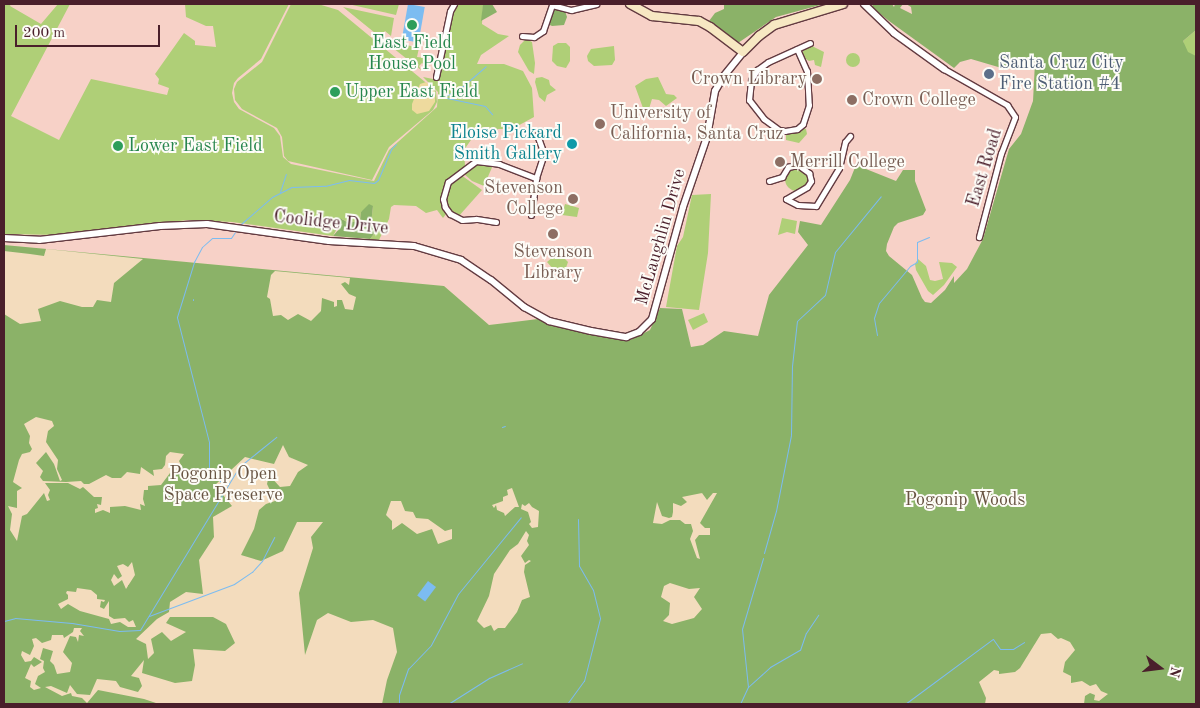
<!DOCTYPE html>
<html>
<head>
<meta charset="utf-8">
<style>
  body { margin:0 }
  #map { position:relative; width:1200px; height:708px; overflow:hidden; background:#f3dcbd; font-family:"Old Standard TT",serif }
  div>[style] { position:absolute }
  .built>* { inset:0; background:#f7d1c7 }
  .green>* { inset:0; background:#afcf77 }
  .round { border-radius:50% }
  .forest>* { inset:0; background:#8bb268 }
  .sand>* { inset:0; background:#eeda9e }
  .water>* { inset:0; background:#7cbcf1; transform-origin:0 0 }
  .stream>* { height:1px; margin:-0.5px; padding:0 0.5px; transform-origin:0.5px; border-radius:0.5px; background:#7cbcf1 }
  .roads { filter:drop-shadow(1px 0 #633b41) drop-shadow(-1px 0 #633b41) drop-shadow(0 1px #633b41) drop-shadow(0 -1px #633b41) }
  .minor>* { height:5px; margin:-2.5px; padding:0 2.5px; transform-origin:2.5px; border-radius:2.5px; background:#fff }
  .tertiary>* { height:6px; margin:-3px; padding:0 3px; transform-origin:3px; border-radius:3px; background:#fff }
  .secondary>* { height:8px; margin:-4px; padding:0 4px; transform-origin:4px; border-radius:4px; background:#f7e8c3 }
  .dots>* { width:14px; height:14px; translate:-50% -50%; box-sizing:border-box; border:2px solid #fdfcf7; border-radius:50% }
  span { translate:-50% -50%; white-space:nowrap; text-align:center; line-height:1.15; -webkit-text-stroke:4px #fdfcf7; paint-order:stroke }
  .leisure-label { font-size:18px; color:#27864d }
  .left { translate:0 -50%; text-align:left }
  .service-label { font-size:18px; color:#4e5e75 }
  .education-label { font-size:18px; color:#785e54 }
  .right { translate:-100% -50%; text-align:right }
  .culture-label { font-size:18px; color:#0d838f }
  .street-label { font-size:18px; color:#4a1f2b }
  .park-label { font-size:18px; color:#685442 }
  .frame { position:absolute; inset:0; border:5px solid #4a1f2b; pointer-events:none }
  .north { position:absolute; left:1135px; top:643px; width:50px; height:50px; -webkit-text-stroke:4px #fdfcf7; paint-order:stroke; rotate:105deg; font-size:14px; font-weight:700; line-height:20px; text-align:center; color:#4a1f2b }
  .north::after { content:''; display:block; margin:auto; width:18px; height:22px; background:#4a1f2b; clip-path:polygon(50% 0,100% 100%,50% 72%,0 100%) }
  .scale { position:absolute; left:15px; top:25px; width:145px; height:22px; box-sizing:border-box; border:2px solid #4a1f2b; border-top:0; padding-left:6px; font-size:15px; line-height:18px; white-space:nowrap; color:#4a1f2b; -webkit-text-stroke:4px #fdfcf7; paint-order:stroke }
</style>
</head>
<body>
<div id="map">
  <div class="built">
    <i style="clip-path:polygon(4px 4px,1196px 4px,1196px 366px,902px 339px,649px 389px,538px 319px,489px 325px,444px 286px,4px 245px)"></i>
  </div>
  <div class="green">
    <i style="clip-path:polygon(4px 4px,11px 4px,10px 6px,41px 24px,58px 4px,70px 4px,11px 116px,59px 140px,91px 79px,167px 95px,169px 88px,158px 84px,159px 79px,155px 74px,184px 33px,195px 41px,195px 45px,216px 47px,213px 26px,206px 26px,186px 17px,185px 4px,289px 4px,261px 59px,238px 78px,234px 83px,232px 93px,234px 102px,239px 109px,274px 128px,280px 136px,283px 157px,291px 164px,374px 181px,389px 150px,437px 107px,438px 92px,423px 77px,438px 80px,456px 4px,483px 4px,482px 24px,498px 34px,509px 36px,481px 55px,477px 64px,504px 64px,523px 71px,532px 88px,534px 117px,512px 129px,498px 129px,490px 138px,473px 137px,464px 150px,465px 166px,446px 183px,443px 189px,442px 201px,446px 214px,443px 218px,437px 210px,426px 213px,416px 206px,394px 205px,391px 207px,389px 219px,379px 240px,370px 239px,377px 230px,371px 224px,373px 206px,361px 212px,360px 220px,349px 223px,342px 219px,333px 236px,232px 222px,188px 220px,59px 235px,4px 234px)"></i>
    <i style="clip-path:polygon(291px 4px,318px 4px,338px 10px,436px 91px,437px 102px,433px 110px,389px 147px,372px 180px,288px 161px,284px 156px,282px 137px,277px 128px,242px 109px,235px 100px,234px 89px,237px 82px,262px 62px)"></i>
    <i style="clip-path:polygon(348px 4px,399px 4px,396px 15px)"></i>
    <i style="clip-path:polygon(343px 7px,394px 18px,391px 36px,385px 31px,380px 37px)"></i>
    <i style="clip-path:polygon(1196px 30px,1196px 86px,1183px 41px)"></i>
    <i style="clip-path:polygon(526px 39px,532px 42px,535px 63px,534px 74px,529px 71px,518px 52px,520px 45px)"></i>
    <i style="clip-path:polygon(394px 42px,419px 48px,417px 57px,426px 58px,425px 65px,422px 63px,419px 66px,421px 70px,393px 48px)"></i>
    <i style="clip-path:polygon(558px 43px,566px 43px,570px 47px,570px 61px,566px 68px,557px 66px,552px 61px,553px 46px)"></i>
    <i style="clip-path:polygon(810px 45px,824px 52px,821px 67px,815px 65px,814px 60px,809px 61px,803px 57px,803px 48px)"></i>
    <i style="clip-path:polygon(614px 46px,615px 60px,612px 65px,594px 66px,588px 61px,587px 56px,591px 49px)"></i>
    <i class="round" style="left:846px;top:53px;width:14px;height:14px"></i>
    <i style="clip-path:polygon(542px 77px,549px 80px,550px 85px,556px 90px,547px 95px,545px 102px,539px 97px,535px 82px,536px 78px)"></i>
    <i style="clip-path:polygon(658px 77px,666px 94px,674px 95px,677px 98px,666px 106px,659px 100px,652px 99px,648px 112px,643px 108px,635px 86px,646px 79px)"></i>
    <i style="clip-path:polygon(802px 128px,806px 129px,807px 134px,799px 143px,786px 140px,786px 132px)"></i>
    <i style="clip-path:polygon(474px 163px,493px 165px,484px 186px,472px 181px,463px 173px)"></i>
    <i class="round" style="left:785px;top:167px;width:24px;height:24px"></i>
    <i style="clip-path:polygon(461px 175px,482px 190px,458px 217px,449px 212px,444px 199px,449px 183px)"></i>
    <i style="clip-path:polygon(711px 194px,708px 253px,699px 310px,666px 307px,677px 246px,683px 237px,692px 195px)"></i>
    <i style="clip-path:polygon(565px 204px,579px 208px,577px 217px,562px 215px)"></i>
    <i style="clip-path:polygon(782px 218px,797px 221px,795px 234px,787px 232px,778px 235px)"></i>
    <i style="clip-path:polygon(554px 256px,565px 259px,568px 262px,562px 279px,547px 262px)"></i>
    <i style="clip-path:polygon(918px 259px,926px 266px,930px 280px,935px 281px,943px 279px,939px 262px,952px 263px,957px 267px,944px 285px,933px 295px,928px 291px,916px 270px,915px 264px)"></i>
    <i style="clip-path:polygon(704px 313px,708px 322px,693px 330px,688px 320px)"></i>
  </div>
  <div class="forest">
    <i style="clip-path:polygon(483px 4px,492px 4px,497px 12px,481px 21px)"></i>
    <i style="clip-path:polygon(724px 4px,824px 4px,776px 17px,738px 43px,709px 21px,715px 13px,724px 9px)"></i>
    <i style="clip-path:polygon(evenodd,873px 4px,892px 4px,894px 7px,895px 4px,903px 4px,900px 8px,912px 14px,911px 7px,906px 4px,1196px 4px,1196px 30px,1183px 41px,1188px 52px,1196px 56px,1196px 704px,1084px 704px,1085px 696px,1090px 693px,1095px 695px,1094px 700px,1099px 701px,1108px 694px,1101px 691px,1096px 684px,1090px 686px,1082px 681px,1071px 683px,1071px 676px,1063px 672px,1065px 662px,1075px 650px,1070px 642px,1061px 638px,1058px 639px,1051px 633px,1041px 634px,1020px 668px,1015px 672px,999px 674px,999px 671px,994px 670px,979px 682px,986px 698px,985px 704px,382px 704px,387px 680px,397px 652px,393px 628px,373px 620px,351px 622px,328px 613px,317px 620px,305px 655px,299px 593px,313px 548px,311px 537px,323px 522px,297px 522px,283px 551px,261px 561px,241px 555px,254px 529px,259px 510px,266px 504px,275px 501px,267px 484px,269px 475px,280px 487px,290px 486px,298px 472px,308px 465px,289px 457px,283px 445px,274px 464px,245px 457px,215px 485px,232px 506px,213px 517px,214px 537px,199px 560px,203px 594px,186px 592px,170px 602px,169px 612px,157px 619px,136px 639px,146px 644px,148px 659px,154px 653px,151px 639px,162px 632px,171px 641px,186px 632px,166px 623px,170px 617px,213px 617px,226px 624px,235px 643px,225px 651px,193px 649px,195px 665px,192px 681px,175px 683px,142px 673px,144px 660px,131px 676px,139px 678px,142px 686px,138px 692px,120px 687px,116px 681px,97px 679px,90px 695px,77px 694px,70px 685px,67px 693px,51px 686px,45px 687px,62px 696px,71px 693px,72px 696px,82px 698px,87px 703px,98px 690px,144px 699px,159px 704px,4px 704px,4px 314px,20px 324px,41px 321px,38px 309px,60px 301px,82px 307px,93px 307px,97px 300px,111px 302px,114px 283px,143px 259px,46px 249px,44px 256px,30px 254px,4px 251px,4px 245px,444px 286px,489px 325px,538px 319px,552px 326px,628px 341px,650px 330px,660px 308px,682px 309px,691px 347px,703px 345px,724px 331px,758px 336px,769px 295px,808px 245px,798px 232px,800px 221px,821px 225px,850px 180px,856px 165px,896px 181px,903px 170px,915px 170px,915px 181px,926px 210px,923px 215px,898px 223px,894px 227px,887px 244px,886px 251px,889px 256px,912px 275px,922px 298px,925px 302px,931px 303px,945px 290px,954px 276px,954px 283px,967px 269px,983px 239px,1009px 149px,1021px 134px,1033px 101px,1035px 62px,1005px 69px,971px 59px,960px 62px,954px 68px,889px 21px,872px 7px,873px 4px,275px 271px,350px 278px,349px 285px,345px 282px,341px 284px,349px 294px,356px 297px,353px 310px,345px 309px,342px 300px,337px 300px,337px 306px,334px 307px,334px 302px,322px 298px,321px 311px,311px 321px,298px 314px,288px 320px,281px 315px,273px 316px,270px 299px,267px 297px,271px 275px,275px 271px,873px 4px,36px 417px,52px 421px,54px 426px,48px 431px,46px 442px,58px 460px,57px 469px,62px 480px,60px 481px,54px 464px,46px 452px,36px 463px,43px 471px,40px 477px,43px 481px,66px 482px,81px 481px,84px 484px,89px 484px,106px 475px,112px 478px,121px 478px,127px 472px,140px 474px,141px 467px,154px 476px,153px 470px,162px 469px,165px 465px,166px 456px,170px 452px,184px 454px,179px 461px,182px 467px,176px 474px,170px 473px,161px 485px,148px 486px,148px 490px,144px 490px,143px 499px,145px 506px,140px 504px,141px 510px,125px 506px,110px 507px,110px 513px,103px 510px,95px 513px,95px 509px,98px 508px,97px 504px,101px 505px,102px 497px,94px 497px,83px 487px,80px 489px,68px 483px,45px 483px,50px 490px,48px 495px,50px 500px,47px 501px,44px 493px,27px 514px,22px 516px,17px 541px,10px 530px,12px 514px,8px 506px,17px 508px,17px 491px,22px 488px,13px 482px,19px 460px,22px 454px,30px 452px,32px 449px,29px 443px,30px 436px,24px 424px,36px 417px,873px 4px,512px 488px,519px 507px,515px 507px,505px 516px,504px 513px,497px 510px,496px 505px,494px 508px,492px 505px,503px 501px,503px 497px,508px 495px,507px 490px,512px 488px,873px 4px,702px 493px,707px 500px,713px 493px,717px 493px,700px 523px,705px 528px,710px 528px,710px 535px,699px 535px,695px 540px,700px 559px,697px 558px,690px 539px,693px 531px,691px 524px,685px 524px,680px 520px,670px 520px,662px 524px,653px 523px,657px 502px,662px 516px,669px 518px,672px 517px,673px 512px,673px 503px,681px 506px,687px 502px,682px 497px,702px 493px,873px 4px,391px 501px,401px 501px,405px 511px,413px 512px,416px 518px,428px 519px,445px 531px,452px 529px,452px 539px,438px 544px,432px 529px,417px 534px,402px 523px,392px 530px,392px 521px,386px 515px,391px 501px,873px 4px,529px 503px,532px 507px,539px 511px,538px 527px,532px 528px,529px 524px,531px 522px,528px 512px,521px 509px,522px 504px,525px 506px,529px 503px,873px 4px,526px 531px,529px 535px,527px 541px,529px 545px,521px 556px,525px 563px,529px 560px,531px 561px,525px 565px,524px 572px,530px 597px,522px 600px,517px 612px,505px 628px,498px 628px,494px 631px,491px 625px,484px 628px,477px 621px,489px 596px,494px 574px,510px 550px,518px 544px,526px 531px,873px 4px,132px 562px,135px 575px,126px 589px,122px 580px,114px 586px,111px 580px,114px 574px,118px 579px,122px 576px,117px 566px,123px 564px,128px 567px,132px 562px,873px 4px,670px 583px,689px 589px,700px 588px,694px 597px,702px 609px,694px 618px,672px 624px,663px 621px,669px 615px,670px 603px,661px 597px,664px 586px,670px 583px,873px 4px,77px 588px,91px 590px,97px 595px,97px 599px,105px 600px,104px 602px,101px 601px,100px 607px,104px 609px,109px 601px,109px 616px,114px 619px,125px 618px,129px 622px,133px 620px,136px 627px,128px 627px,120px 622px,111px 624px,109px 619px,80px 611px,68px 604px,61px 609px,58px 604px,68px 599px,68px 595px,66px 593px,67px 591px,76px 592px,77px 588px,873px 4px,74px 628px,82px 628px,80px 631px,84px 636px,79px 635px,78px 642px,76px 637px,70px 636px,63px 652px,72px 663px,70px 672px,57px 674px,54px 665px,50px 661px,53px 651px,43px 648px,40px 659px,44px 661px,43px 668px,45px 672px,38px 676px,35px 684px,41px 688px,34px 690px,30px 687px,31px 681px,25px 678px,31px 664px,34px 667px,42px 662px,34px 657px,31px 661px,25px 662px,21px 655px,22px 651px,30px 655px,34px 646px,32px 639px,36px 638px,42px 643px,51px 640px,52px 635px,63px 635px,64px 638px,73px 632px,74px 628px)"></i>
    <i style="clip-path:polygon(556px 9px,565px 11px,567px 17px,564px 25px,552px 26px,548px 24px,552px 12px)"></i>
    <i style="clip-path:polygon(369px 204px,373px 206px,371px 224px,377px 230px,370px 239px,333px 236px,339px 229px,334px 225px,335px 220px,338px 217px,349px 223px,360px 220px,361px 212px)"></i>
  </div>
  <div class="sand">
    <i style="clip-path:polygon(426px 82px,435px 92px,435px 102px,429px 111px,417px 114px,412px 110px,412px 104px,420px 84px)"></i>
  </div>
  <div class="water">
    <i style="left:408px;top:4px;width:17px;height:36px;rotate:10deg"></i>
    <i style="left:428px;top:581px;width:10px;height:18px;rotate:37deg"></i>
  </div>
  <div class="stream">
    <i style="left:444px;top:97px;width:22px;rotate:-30deg"></i>
    <i style="left:463px;top:86px;width:30px;rotate:-41deg"></i>
    <i style="left:447px;top:98px;width:39px;rotate:12deg"></i>
    <i style="left:485px;top:106px;width:11px;rotate:49deg"></i>
    <i style="left:280px;top:192px;width:19px;rotate:-72deg"></i>
    <i style="left:241px;top:224px;width:41px;rotate:-41.1deg"></i>
    <i style="left:272px;top:197px;width:22px;rotate:-27deg"></i>
    <i style="left:292px;top:187px;width:33px;rotate:-2deg"></i>
    <i style="left:325px;top:186px;width:25px;rotate:-14deg"></i>
    <i style="left:349px;top:180px;width:25px;rotate:7deg"></i>
    <i style="left:374px;top:183px;width:5px;rotate:-37deg"></i>
    <i style="left:378px;top:180px;width:34px;rotate:-67deg"></i>
    <i style="left:391px;top:149px;width:7px;rotate:-45deg"></i>
    <i style="left:193px;top:299px;width:1px;rotate:90deg"></i>
    <i style="left:877px;top:335px;width:17px;rotate:-100deg"></i>
    <i style="left:874px;top:318px;width:16px;rotate:-72deg"></i>
    <i style="left:879px;top:303px;width:48px;rotate:-50deg"></i>
    <i style="left:910px;top:266px;width:8px;rotate:-30deg"></i>
    <i style="left:917px;top:262px;width:20px;rotate:-90deg"></i>
    <i style="left:917px;top:242px;width:13px;rotate:-23deg"></i>
    <i style="left:502px;top:427px;width:3px;rotate:-18deg"></i>
    <i style="left:225px;top:487px;width:25px;rotate:-130deg"></i>
    <i style="left:209px;top:468px;width:26px;rotate:-90deg"></i>
    <i style="left:209px;top:442px;width:129px;rotate:-104.4deg"></i>
    <i style="left:177px;top:317px;width:58px;rotate:-72.8deg"></i>
    <i style="left:194px;top:262px;width:17px;rotate:-62deg"></i>
    <i style="left:202px;top:247px;width:13px;rotate:-42deg"></i>
    <i style="left:212px;top:238px;width:19px"></i>
    <i style="left:231px;top:238px;width:7px;rotate:-56deg"></i>
    <i style="left:764px;top:553px;width:44px;rotate:-74.1deg"></i>
    <i style="left:776px;top:511px;width:77px;rotate:-78.8deg"></i>
    <i style="left:791px;top:435px;width:69px;rotate:-89.2deg"></i>
    <i style="left:792px;top:366px;width:45px;rotate:-83.7deg"></i>
    <i style="left:797px;top:321px;width:38px;rotate:-43deg"></i>
    <i style="left:825px;top:295px;width:44px;rotate:-76.9deg"></i>
    <i style="left:835px;top:252px;width:72px;rotate:-50.6deg"></i>
    <i style="left:149px;top:616px;width:91px;rotate:-20.6deg"></i>
    <i style="left:234px;top:584px;width:22px;rotate:-34deg"></i>
    <i style="left:252px;top:572px;width:15px;rotate:-48deg"></i>
    <i style="left:262px;top:561px;width:27px;rotate:-63deg"></i>
    <i style="left:4px;top:621px;width:11px;rotate:-15deg"></i>
    <i style="left:15px;top:618px;width:57px;rotate:5deg"></i>
    <i style="left:72px;top:623px;width:48px;rotate:9.7deg"></i>
    <i style="left:119px;top:631px;width:21px;rotate:-3deg"></i>
    <i style="left:140px;top:630px;width:191px;rotate:-58.7deg"></i>
    <i style="left:239px;top:467px;width:48px;rotate:-39deg"></i>
    <i style="left:748px;top:687px;width:58px;rotate:-95.9deg"></i>
    <i style="left:742px;top:629px;width:74px;rotate:-73.5deg"></i>
    <i style="left:399px;top:704px;width:9px;rotate:-90deg"></i>
    <i style="left:399px;top:695px;width:28px;rotate:-71deg"></i>
    <i style="left:408px;top:669px;width:33px;rotate:-46deg"></i>
    <i style="left:431px;top:645px;width:58px;rotate:-62.1deg"></i>
    <i style="left:458px;top:594px;width:99px;rotate:-50.7deg"></i>
    <i style="left:448px;top:704px;width:49px;rotate:-32.4deg"></i>
    <i style="left:489px;top:678px;width:36px;rotate:-24deg"></i>
    <i style="left:567px;top:704px;width:29px;rotate:-54deg"></i>
    <i style="left:584px;top:681px;width:65px;rotate:-75.7deg"></i>
    <i style="left:600px;top:618px;width:29px;rotate:-104deg"></i>
    <i style="left:593px;top:590px;width:28px;rotate:-120deg"></i>
    <i style="left:579px;top:566px;width:47px;rotate:-91.2deg"></i>
    <i style="left:740px;top:704px;width:19px;rotate:-65deg"></i>
    <i style="left:748px;top:687px;width:30px;rotate:-42deg"></i>
    <i style="left:770px;top:667px;width:34px;rotate:-30deg"></i>
    <i style="left:800px;top:650px;width:18px;rotate:-71deg"></i>
    <i style="left:806px;top:633px;width:22px;rotate:-56deg"></i>
    <i style="left:905px;top:704px;width:109px;rotate:-36.5deg"></i>
    <i style="left:993px;top:639px;width:12px;rotate:55deg"></i>
    <i style="left:1000px;top:649px;width:13px"></i>
    <i style="left:1013px;top:649px;width:13px;rotate:-32deg"></i>
  </div>
  <div class="roads">
    <div class="minor">
      <i style="left:522px;top:36px;width:12px;rotate:5deg"></i>
      <i style="left:534px;top:37px;width:11px;rotate:-34deg"></i>
      <i style="left:543px;top:31px;width:28px;rotate:-71deg"></i>
      <i style="left:552px;top:5px;width:20px;rotate:15deg"></i>
      <i style="left:571px;top:10px;width:26px;rotate:-13deg"></i>
      <i style="left:797px;top:49px;width:24px;rotate:66deg"></i>
      <i style="left:807px;top:71px;width:34px;rotate:87deg"></i>
      <i style="left:809px;top:105px;width:20px;rotate:108deg"></i>
      <i style="left:803px;top:124px;width:8px;rotate:140deg"></i>
      <i style="left:797px;top:129px;width:12px;rotate:171deg"></i>
      <i style="left:785px;top:131px;width:6px;rotate:-171deg"></i>
      <i style="left:779px;top:130px;width:19px;rotate:-144deg"></i>
      <i style="left:764px;top:119px;width:24px;rotate:-128deg"></i>
      <i style="left:749px;top:100px;width:20px;rotate:-84deg"></i>
      <i style="left:751px;top:80px;width:12px;rotate:-59deg"></i>
      <i style="left:757px;top:70px;width:14px;rotate:-36deg"></i>
      <i style="left:768px;top:62px;width:46px;rotate:-24.3deg"></i>
      <i style="left:944px;top:69px;width:73px;rotate:29.7deg"></i>
      <i style="left:1007px;top:105px;width:14px;rotate:56deg"></i>
      <i style="left:1015px;top:117px;width:39px;rotate:111deg"></i>
      <i style="left:1001px;top:153px;width:87px;rotate:104.7deg"></i>
      <i style="left:436px;top:77px;width:67px;rotate:-78deg"></i>
      <i style="left:450px;top:11px;width:8px;rotate:-60deg"></i>
      <i style="left:769px;top:181px;width:14px;rotate:-17deg"></i>
      <i style="left:782px;top:177px;width:12px;rotate:-59deg"></i>
      <i style="left:788px;top:167px;width:10px;rotate:-11deg"></i>
      <i style="left:798px;top:165px;width:14px;rotate:36deg"></i>
      <i style="left:809px;top:173px;width:8px;rotate:76deg"></i>
      <i style="left:811px;top:181px;width:7px;rotate:124deg"></i>
      <i style="left:807px;top:187px;width:24px;rotate:150deg"></i>
      <i style="left:786px;top:199px;width:13px;rotate:27deg"></i>
      <i style="left:798px;top:205px;width:18px;rotate:3deg"></i>
      <i style="left:816px;top:206px;width:44px;rotate:-58.8deg"></i>
      <i style="left:839px;top:168px;width:27px;rotate:-77deg"></i>
      <i style="left:845px;top:142px;width:8px;rotate:-50deg"></i>
      <i style="left:531px;top:215px;width:37px;rotate:-82deg"></i>
      <i style="left:536px;top:178px;width:25px;rotate:-72deg"></i>
      <i style="left:544px;top:154px;width:20px;rotate:-110deg"></i>
      <i style="left:496px;top:222px;width:20px;rotate:-171deg"></i>
      <i style="left:476px;top:219px;width:14px;rotate:176deg"></i>
      <i style="left:462px;top:220px;width:13px;rotate:-153deg"></i>
      <i style="left:450px;top:214px;width:9px;rotate:-126deg"></i>
      <i style="left:445px;top:207px;width:8px;rotate:-104deg"></i>
      <i style="left:443px;top:199px;width:18px;rotate:-74deg"></i>
      <i style="left:448px;top:182px;width:35px;rotate:-37deg"></i>
      <i style="left:476px;top:161px;width:23px;rotate:7deg"></i>
      <i style="left:499px;top:164px;width:40px;rotate:21deg"></i>
    </div>
    <div class="tertiary">
      <i style="left:864px;top:4px;width:42px;rotate:44deg"></i>
      <i style="left:894px;top:33px;width:62px;rotate:35.8deg"></i>
      <i style="left:4px;top:238px;width:35px;rotate:3deg"></i>
      <i style="left:39px;top:240px;width:122px;rotate:-6.6deg"></i>
      <i style="left:160px;top:226px;width:47px;rotate:-2.4deg"></i>
      <i style="left:207px;top:224px;width:123px;rotate:7.9deg"></i>
      <i style="left:329px;top:241px;width:85px;rotate:3.4deg"></i>
      <i style="left:414px;top:246px;width:49px;rotate:16.6deg"></i>
      <i style="left:461px;top:260px;width:36px;rotate:34deg"></i>
      <i style="left:491px;top:280px;width:43px;rotate:39.3deg"></i>
      <i style="left:524px;top:307px;width:29px;rotate:29deg"></i>
      <i style="left:549px;top:321px;width:43px;rotate:13.4deg"></i>
      <i style="left:591px;top:331px;width:36px;rotate:10deg"></i>
      <i style="left:626px;top:337px;width:14px;rotate:-21deg"></i>
      <i style="left:639px;top:332px;width:18px;rotate:-45deg"></i>
      <i style="left:652px;top:319px;width:116px;rotate:-74.5deg"></i>
      <i style="left:683px;top:207px;width:74px;rotate:-71.1deg"></i>
      <i style="left:707px;top:137px;width:47px;rotate:-80.1deg"></i>
      <i style="left:715px;top:91px;width:16px;rotate:-60deg"></i>
      <i style="left:723px;top:77px;width:32px;rotate:-51deg"></i>
    </div>
    <div class="secondary">
      <i style="left:630px;top:4px;width:25px;rotate:29deg"></i>
      <i style="left:652px;top:16px;width:47px;rotate:6.1deg"></i>
      <i style="left:699px;top:21px;width:13px;rotate:29deg"></i>
      <i style="left:710px;top:27px;width:41px;rotate:37.1deg"></i>
      <i style="left:743px;top:52px;width:23px;rotate:-45deg"></i>
      <i style="left:759px;top:36px;width:19px;rotate:-36deg"></i>
      <i style="left:774px;top:25px;width:72px;rotate:-16.9deg"></i>
    </div>
  </div>
  <div class="dots">
    <i style="left:412px;top:25px;background:#2e9e5b"></i>
    <i style="left:989px;top:74px;background:#5c6f8a"></i>
    <i style="left:817px;top:79px;background:#8d6e63"></i>
    <i style="left:335px;top:92px;background:#2e9e5b"></i>
    <i style="left:852px;top:100px;background:#8d6e63"></i>
    <i style="left:600px;top:124px;background:#8d6e63"></i>
    <i style="left:572px;top:144px;background:#0f9aa8"></i>
    <i style="left:118px;top:146px;background:#2e9e5b"></i>
    <i style="left:780px;top:162px;background:#8d6e63"></i>
    <i style="left:573px;top:199px;background:#8d6e63"></i>
    <i style="left:553px;top:234px;background:#8d6e63"></i>
  </div>
  <div class="leisure-label">
    <span style="left:412px;top:54px">East Field<br>House Pool</span>
    <span class="left" style="left:345px;top:92px">Upper East Field</span>
    <span class="left" style="left:128px;top:146px">Lower East Field</span>
  </div>
  <div class="service-label">
    <span class="left" style="left:999px;top:74px">Santa Cruz City<br>Fire Station #4</span>
  </div>
  <div class="education-label">
    <span class="right" style="left:807px;top:79px">Crown Library</span>
    <span class="left" style="left:862px;top:100px">Crown College</span>
    <span class="left" style="left:610px;top:124px">University of<br>California, Santa Cruz</span>
    <span class="left" style="left:790px;top:162px">Merrill College</span>
    <span class="right" style="left:563px;top:199px">Stevenson<br>College</span>
    <span style="left:553px;top:263px">Stevenson<br>Library</span>
  </div>
  <div class="culture-label">
    <span class="right" style="left:562px;top:144px">Eloise Pickard<br>Smith Gallery</span>
  </div>
  <div class="street-label">
    <span style="left:985px;top:168px;rotate:-73deg">East Road</span>
    <span style="left:331px;top:223px;rotate:6deg">Coolidge Drive</span>
    <span style="left:661px;top:237px;rotate:-74deg">McLaughlin Drive</span>
  </div>
  <div class="park-label">
    <span style="left:223px;top:485px">Pogonip Open<br>Space Preserve</span>
    <span style="left:965px;top:500px">Pogonip Woods</span>
  </div>
  <div class="frame"></div>
  <div class="north">N</div>
  <div class="scale">200 m</div>
</div>
</body>
</html>
